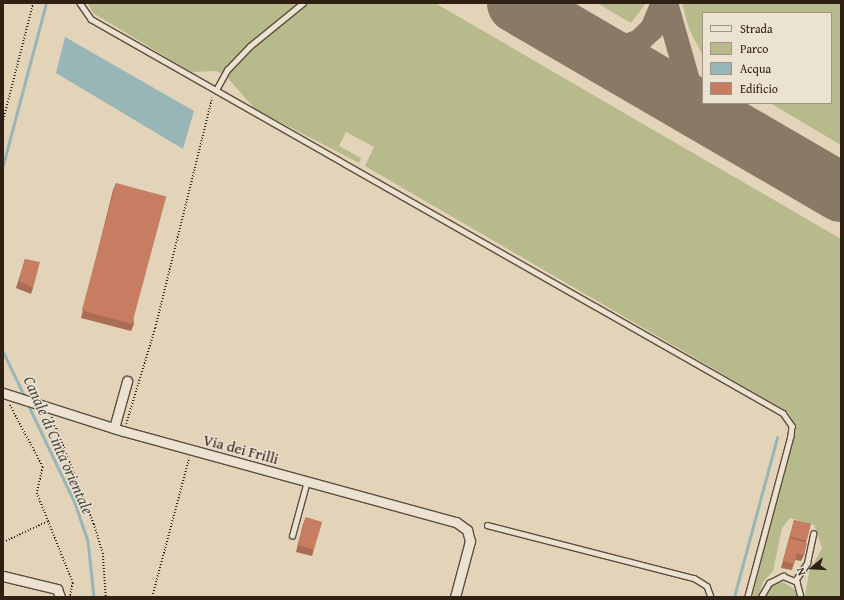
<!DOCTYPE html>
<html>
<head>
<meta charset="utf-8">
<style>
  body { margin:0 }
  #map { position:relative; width:844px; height:600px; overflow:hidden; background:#e2d3b9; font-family:"Gentium Book Plus",serif }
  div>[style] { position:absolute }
  .green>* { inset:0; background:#b7bb8c }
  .water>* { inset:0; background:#98b6b8 }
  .stream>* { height:2.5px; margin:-1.25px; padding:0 1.25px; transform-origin:1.25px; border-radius:1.25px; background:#98b6b8 }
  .taxiway>* { height:24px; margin:-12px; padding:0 12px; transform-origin:12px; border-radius:12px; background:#887a66 }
  .runway>* { height:59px; margin:-29.5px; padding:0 29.5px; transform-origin:29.5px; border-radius:29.5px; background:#887a66 }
  .path>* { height:1.5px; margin-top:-0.75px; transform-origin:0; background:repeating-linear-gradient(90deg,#2f2014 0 1px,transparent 0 3px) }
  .roads { filter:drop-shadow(1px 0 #5c4d3d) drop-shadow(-1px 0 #5c4d3d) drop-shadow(0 1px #5c4d3d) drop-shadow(0 -1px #5c4d3d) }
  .service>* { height:4.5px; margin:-2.25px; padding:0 2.25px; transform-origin:2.25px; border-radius:2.25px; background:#ece2d2 }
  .minor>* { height:9px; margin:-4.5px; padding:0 4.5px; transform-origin:4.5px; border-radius:4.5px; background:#ece2d2 }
  .wall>* { inset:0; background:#aa6c53 }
  .building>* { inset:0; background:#c67d61; transform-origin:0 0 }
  span { translate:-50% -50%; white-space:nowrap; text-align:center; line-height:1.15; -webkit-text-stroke:3px #ece2d2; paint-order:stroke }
  .street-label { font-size:15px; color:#2f2014 }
  .water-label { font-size:16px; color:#4e4d45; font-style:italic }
  .frame { position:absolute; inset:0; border:4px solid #2f2014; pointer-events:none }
  .legend { position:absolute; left:702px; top:12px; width:130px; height:92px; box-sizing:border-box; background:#ece2d2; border:1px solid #a09486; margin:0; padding:5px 7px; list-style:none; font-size:12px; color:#2f2014 }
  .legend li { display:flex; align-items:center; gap:8px; height:20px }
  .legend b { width:20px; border:1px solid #a09486 }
  .north { position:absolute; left:792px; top:548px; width:40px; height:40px; -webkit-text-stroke:3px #ece2d2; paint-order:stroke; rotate:252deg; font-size:11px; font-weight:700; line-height:16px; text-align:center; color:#2f2014 }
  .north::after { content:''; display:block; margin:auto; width:14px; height:18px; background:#2f2014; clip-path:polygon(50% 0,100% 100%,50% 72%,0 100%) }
</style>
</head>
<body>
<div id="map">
  <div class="green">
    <i style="clip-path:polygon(88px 3px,435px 3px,841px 239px,841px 597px,805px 597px,809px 572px,822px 548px,814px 525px,790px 518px,782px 528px,773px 571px,763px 582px,758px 597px,752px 597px,796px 428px,788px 412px,365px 166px,374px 147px,346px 132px,339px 146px,361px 158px,359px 163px,255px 109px,225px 75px,216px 71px,191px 72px,93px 13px)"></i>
    <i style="clip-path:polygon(597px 3px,646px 3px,631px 23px)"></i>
    <i style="clip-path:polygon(682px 3px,841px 3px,841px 145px,770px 103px,831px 103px,831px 13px,703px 13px,703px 56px,689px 29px)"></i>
    <i style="clip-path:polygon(783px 582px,796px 590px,798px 597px,765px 597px,772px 585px)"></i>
  </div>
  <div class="water">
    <i style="clip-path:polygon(65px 37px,194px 111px,183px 149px,56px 73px)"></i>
  </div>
  <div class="stream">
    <i style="left:3px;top:165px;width:168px;rotate:-75.1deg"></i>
    <i style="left:3px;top:351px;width:51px;rotate:64.4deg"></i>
    <i style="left:28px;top:404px;width:110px;rotate:64.6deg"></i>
    <i style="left:75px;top:503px;width:40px;rotate:71.1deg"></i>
    <i style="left:88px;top:541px;width:56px;rotate:83.9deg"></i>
    <i style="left:734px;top:597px;width:165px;rotate:-74.9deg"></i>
  </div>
  <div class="taxiway">
    <i style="left:666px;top:3px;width:84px;rotate:74.1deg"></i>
    <i style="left:689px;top:84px;width:28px;rotate:55deg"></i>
    <i style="left:705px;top:107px;width:41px;rotate:37.1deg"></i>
    <i style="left:593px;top:48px;width:23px;rotate:2deg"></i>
    <i style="left:616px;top:49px;width:23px;rotate:-18deg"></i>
    <i style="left:638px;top:42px;width:19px;rotate:-43deg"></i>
    <i style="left:652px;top:29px;width:28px;rotate:-67deg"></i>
  </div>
  <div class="runway">
    <i style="left:516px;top:3px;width:376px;rotate:30.2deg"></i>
  </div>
  <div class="path">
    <i style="left:3px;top:120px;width:121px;rotate:-75.6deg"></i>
    <i style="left:10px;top:405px;width:70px;rotate:62deg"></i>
    <i style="left:43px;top:467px;width:27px;rotate:103deg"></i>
    <i style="left:37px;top:493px;width:97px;rotate:68.2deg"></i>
    <i style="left:73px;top:583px;width:14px;rotate:102deg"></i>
    <i style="left:52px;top:417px;width:115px;rotate:68.6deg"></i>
    <i style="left:94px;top:524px;width:30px;rotate:73deg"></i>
    <i style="left:103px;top:553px;width:44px;rotate:86.1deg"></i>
    <i style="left:126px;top:424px;width:100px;rotate:-73.2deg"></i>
    <i style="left:155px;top:328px;width:237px;rotate:-76.1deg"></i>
    <i style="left:3px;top:542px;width:50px;rotate:-25deg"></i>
    <i style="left:152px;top:597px;width:144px;rotate:-75.1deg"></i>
  </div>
  <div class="roads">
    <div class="service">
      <i style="left:80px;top:3px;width:19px;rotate:55deg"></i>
      <i style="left:91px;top:19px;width:796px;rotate:29.66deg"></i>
      <i style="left:783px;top:413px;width:16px;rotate:55deg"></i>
      <i style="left:792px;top:426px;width:10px;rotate:96deg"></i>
      <i style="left:791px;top:436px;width:167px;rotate:105deg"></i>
      <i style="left:216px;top:90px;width:23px;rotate:-61deg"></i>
      <i style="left:227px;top:70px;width:33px;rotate:-46deg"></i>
      <i style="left:250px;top:46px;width:68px;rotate:-39.1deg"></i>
      <i style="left:487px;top:525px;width:214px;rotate:14.4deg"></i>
      <i style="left:694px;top:578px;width:15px;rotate:32deg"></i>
      <i style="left:707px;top:586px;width:12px;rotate:70deg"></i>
      <i style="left:292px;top:536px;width:57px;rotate:-74.7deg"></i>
      <i style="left:795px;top:581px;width:22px;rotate:-56deg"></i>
      <i style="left:807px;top:563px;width:30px;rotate:-78deg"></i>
      <i style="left:761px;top:597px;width:16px;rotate:-60deg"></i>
      <i style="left:769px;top:583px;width:16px;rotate:-27deg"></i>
      <i style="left:783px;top:576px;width:15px;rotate:23deg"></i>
      <i style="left:797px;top:582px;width:16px;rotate:75deg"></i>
    </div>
    <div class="minor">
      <i style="left:3px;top:393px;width:126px;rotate:17.6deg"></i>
      <i style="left:123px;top:431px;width:345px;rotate:15.3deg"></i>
      <i style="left:456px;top:522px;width:14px;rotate:36deg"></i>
      <i style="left:467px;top:530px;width:11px;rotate:75deg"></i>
      <i style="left:470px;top:541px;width:58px;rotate:105deg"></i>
      <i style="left:114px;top:428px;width:49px;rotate:-74.5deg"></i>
      <i style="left:3px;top:576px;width:56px;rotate:13.5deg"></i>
      <i style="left:57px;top:589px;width:9px;rotate:69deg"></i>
    </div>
  </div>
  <div class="wall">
    <i style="clip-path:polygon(116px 183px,134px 324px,131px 331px,81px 318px,113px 190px)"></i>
    <i style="clip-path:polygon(25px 259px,33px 288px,31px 294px,16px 288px)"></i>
    <i style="clip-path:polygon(306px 517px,314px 549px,312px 556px,296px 552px,303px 524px)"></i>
    <i style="clip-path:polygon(794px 520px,811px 524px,806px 542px,804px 555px,801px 561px,795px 560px,792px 570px,781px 568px)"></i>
  </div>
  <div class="building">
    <i style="left:116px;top:183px;width:52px;height:132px;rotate:15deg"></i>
    <i style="clip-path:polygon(25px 259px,40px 262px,33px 288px,19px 281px)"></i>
    <i style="left:306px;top:517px;width:17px;height:29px;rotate:17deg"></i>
    <i style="left:794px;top:520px;width:17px;height:17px;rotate:13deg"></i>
    <i style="clip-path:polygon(789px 538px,807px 543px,804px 555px,797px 553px,794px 564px,783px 561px)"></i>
  </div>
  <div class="street-label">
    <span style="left:241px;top:449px;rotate:15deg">Via dei Frilli</span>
  </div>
  <div class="water-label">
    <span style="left:59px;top:445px;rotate:66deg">Canale di Cinta orientale</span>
  </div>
  <div class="frame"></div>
  <ul class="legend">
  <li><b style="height:5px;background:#ece2d2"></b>Strada</li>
  <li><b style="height:11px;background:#b7bb8c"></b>Parco</li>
  <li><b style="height:11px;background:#98b6b8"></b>Acqua</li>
  <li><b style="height:11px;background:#c67d61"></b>Edificio</li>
  </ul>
  <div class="north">N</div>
</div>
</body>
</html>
